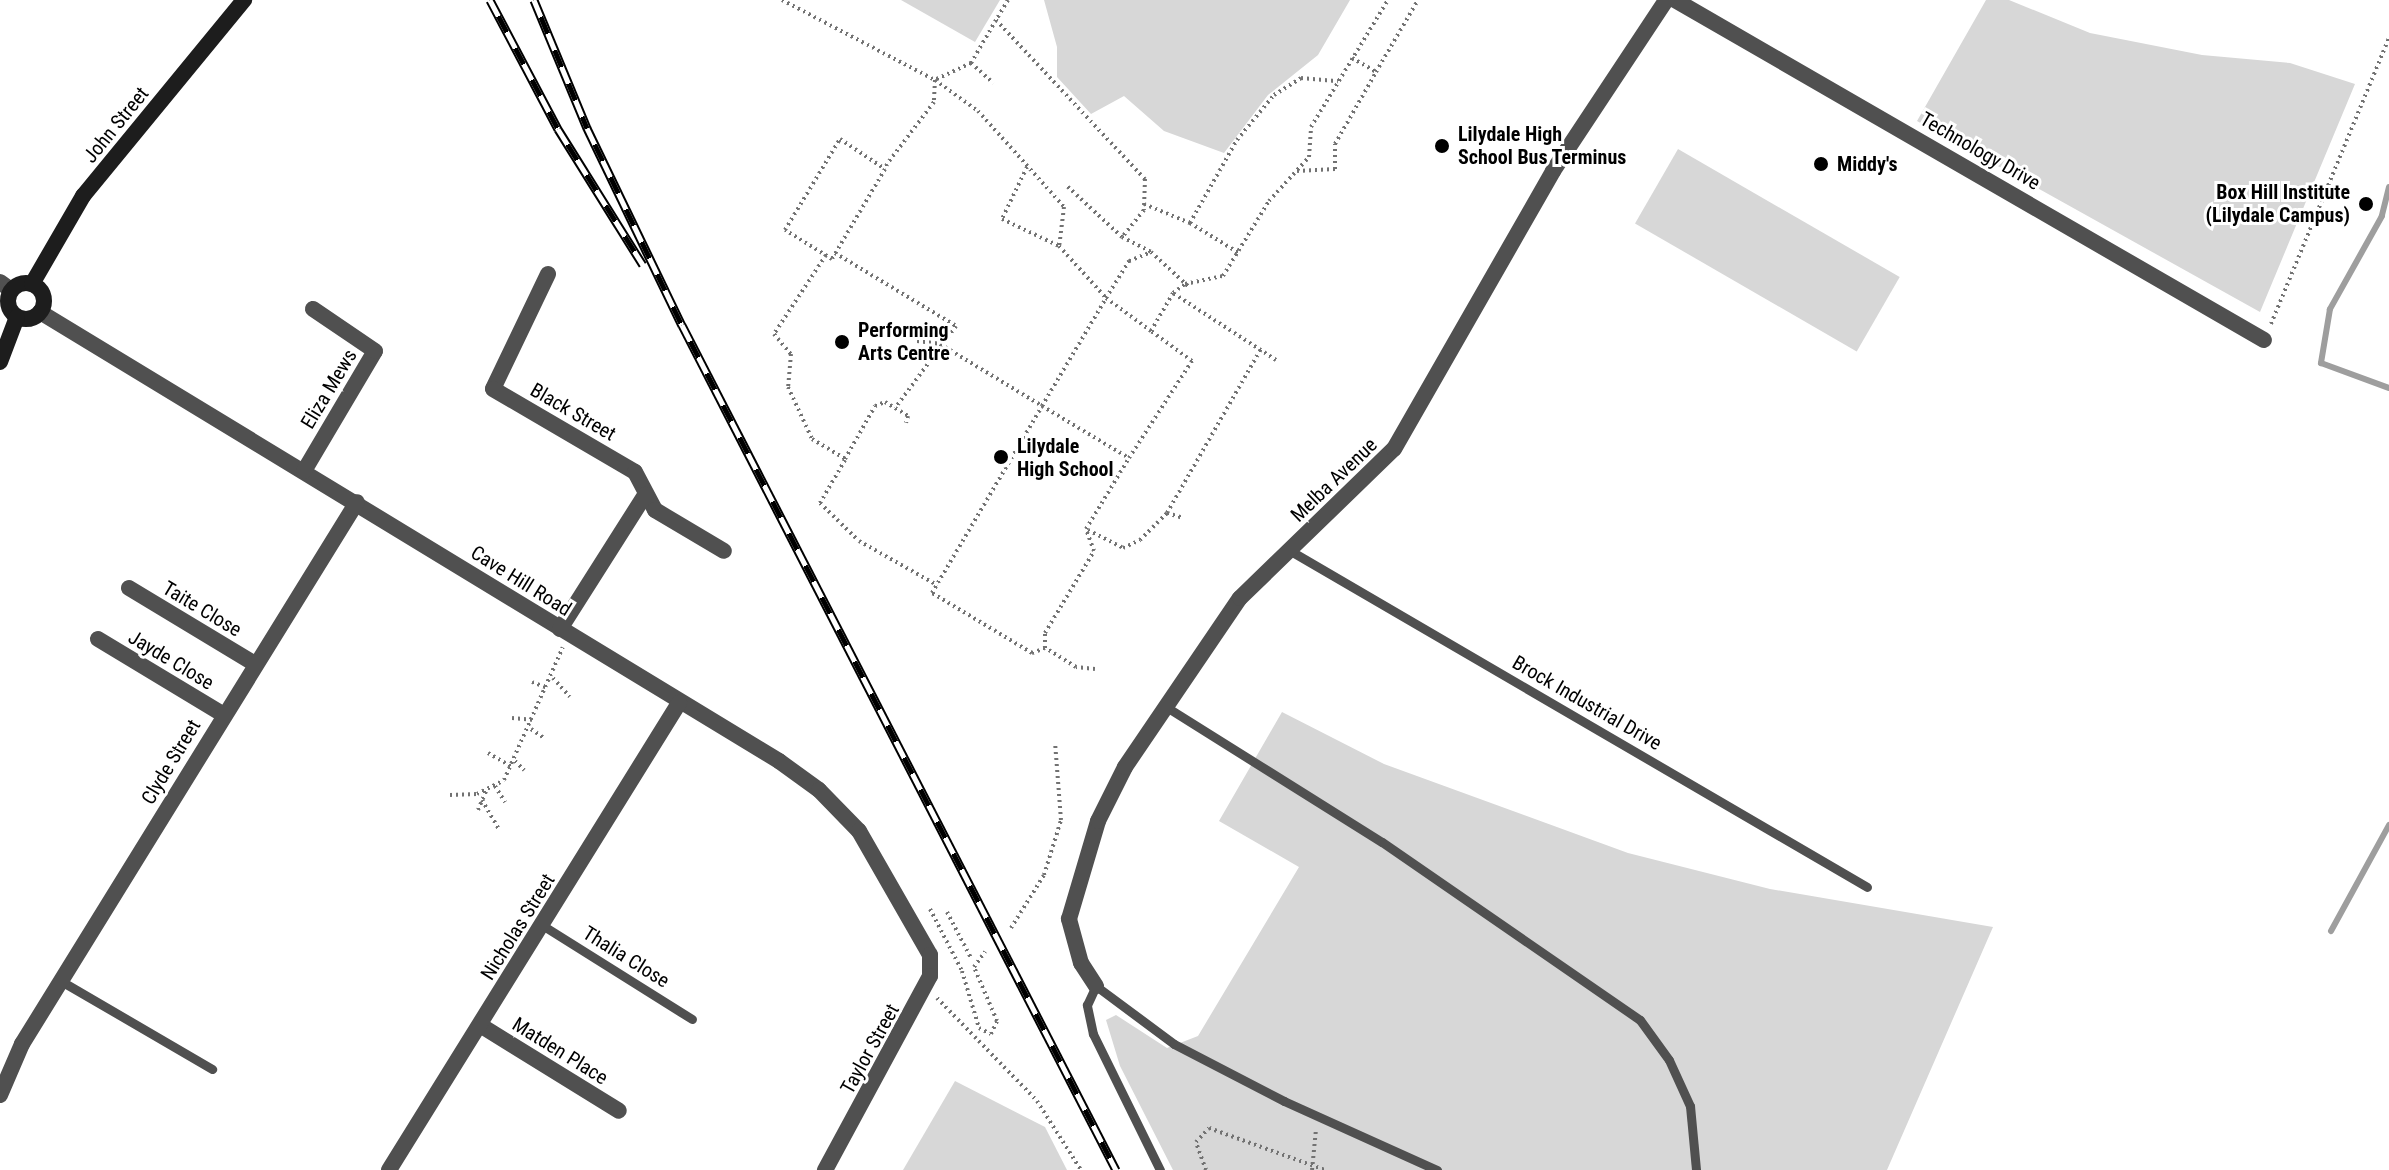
<!DOCTYPE html>
<html>
<head>
<meta charset="utf-8">
<style>
  body { margin:0 }
  #map { position:relative; width:2389px; height:1170px; overflow:hidden; background:#fff; font-family:"Roboto Condensed",sans-serif }
  div>[style] { position:absolute }
  .green>* { inset:0; background:#d7d7d7; transform-origin:0 0 }
  .stream>* { height:6px; margin:-3px; padding:0 3px; transform-origin:3px; border-radius:3px; background:#9e9e9e }
  .path>* { height:4px; margin-top:-2px; transform-origin:0; background:repeating-linear-gradient(90deg,#727272 0 2px,transparent 0 6px) }
  .lane>* { height:9px; margin:-4.5px; padding:0 4.5px; transform-origin:4.5px; border-radius:4.5px; background:#505050 }
  .street>* { height:16px; margin:-8px; padding:0 8px; transform-origin:8px; border-radius:8px; background:#505050 }
  .secondary>* { height:16px; margin:-8px; padding:0 8px; transform-origin:8px; border-radius:8px; background:#1d1d1d }
  .secondary>.ring { margin:-8px; padding:0; box-sizing:content-box; background:none; border:16px solid #1d1d1d; border-radius:50% }
  .rail>* { height:9px; margin-top:-4.5px; transform-origin:0; background:repeating-linear-gradient(90deg,#fff 0 18px,#000 0 36px); box-sizing:border-box; border-block:2px solid #000 }
  .dots>* { width:22px; height:22px; translate:-50% -50%; box-sizing:border-box; border:4px solid #fff; border-radius:50% }
  span { translate:-50% -50%; white-space:nowrap; text-align:center; line-height:1.15; -webkit-text-stroke:6px #fff; paint-order:stroke }
  .street-label { font-size:20px; color:#000 }
  .poi-label { font-size:20px; color:#000; font-weight:700 }
  .left { translate:0 -50%; text-align:left }
  .right { translate:-100% -50%; text-align:right }
</style>
</head>
<body>
<div id="map">
  <div class="green">
    <i style="clip-path:polygon(901px 0,1000px 0,975px 42px)"></i>
    <i style="clip-path:polygon(1044px 0,1350px 0,1318px 55px,1268px 95px,1224px 153px,1164px 131px,1124px 96px,1091px 114px,1057px 77px,1057px 47px)"></i>
    <i style="clip-path:polygon(1986px 0,2009px 0,2090px 33px,2202px 55px,2290px 63px,2355px 84px,2260px 312px,1917px 121px)"></i>
    <i style="left:1678px;top:149px;width:256px;height:86px;rotate:30deg"></i>
    <i style="clip-path:polygon(1282px 712px,1384px 764px,1628px 853px,1770px 889px,1993px 927px,1887px 1170px,1173px 1170px,1120px 1066px,1106px 1020px,1116px 1015px,1167px 1048px,1198px 1036px,1299px 867px,1219px 821px)"></i>
    <i style="clip-path:polygon(955px 1081px,1045px 1127px,1067px 1170px,903px 1170px)"></i>
  </div>
  <div class="stream">
    <i style="left:2389px;top:187px;width:30px;rotate:104deg"></i>
    <i style="left:2382px;top:216px;width:107px;rotate:119.2deg"></i>
    <i style="left:2330px;top:309px;width:55px;rotate:99.5deg"></i>
    <i style="left:2321px;top:363px;width:72px;rotate:20.2deg"></i>
    <i style="left:2331px;top:931px;width:121px;rotate:-61.3deg"></i>
  </div>
  <div class="path">
    <i style="left:782px;top:0;width:173px;rotate:27.6deg"></i>
    <i style="left:935px;top:80px;width:22px;rotate:93deg"></i>
    <i style="left:934px;top:102px;width:78px;rotate:127.2deg"></i>
    <i style="left:887px;top:164px;width:5px;rotate:112deg"></i>
    <i style="left:885px;top:169px;width:104px;rotate:120.5deg"></i>
    <i style="left:832px;top:259px;width:55px;rotate:-148.3deg"></i>
    <i style="left:785px;top:230px;width:106px;rotate:-58.9deg"></i>
    <i style="left:840px;top:139px;width:54px;rotate:33.7deg"></i>
    <i style="left:1008px;top:0;width:23px;rotate:121deg"></i>
    <i style="left:996px;top:20px;width:218px;rotate:46.9deg"></i>
    <i style="left:1145px;top:179px;width:31px;rotate:92deg"></i>
    <i style="left:1144px;top:210px;width:35px;rotate:129deg"></i>
    <i style="left:1122px;top:237px;width:75px;rotate:-137.2deg"></i>
    <i style="left:996px;top:20px;width:50px;rotate:120.2deg"></i>
    <i style="left:971px;top:63px;width:40px;rotate:155deg"></i>
    <i style="left:935px;top:80px;width:53px;rotate:35.8deg"></i>
    <i style="left:978px;top:111px;width:129px;rotate:48.1deg"></i>
    <i style="left:1064px;top:207px;width:39px;rotate:97deg"></i>
    <i style="left:1059px;top:246px;width:70px;rotate:47.9deg"></i>
    <i style="left:1106px;top:298px;width:44px;rotate:-58.1deg"></i>
    <i style="left:1129px;top:261px;width:24px;rotate:-22deg"></i>
    <i style="left:1151px;top:252px;width:52px;rotate:42.6deg"></i>
    <i style="left:1352px;top:58px;width:28px;rotate:30deg"></i>
    <i style="left:1376px;top:72px;width:83px;rotate:-59.7deg"></i>
    <i style="left:971px;top:63px;width:30px;rotate:42deg"></i>
    <i style="left:1027px;top:167px;width:58px;rotate:115.7deg"></i>
    <i style="left:1002px;top:219px;width:63px;rotate:25.3deg"></i>
    <i style="left:1297px;top:171px;width:38px;rotate:-3deg"></i>
    <i style="left:1335px;top:169px;width:25px;rotate:-90deg"></i>
    <i style="left:1335px;top:144px;width:83px;rotate:-60.3deg"></i>
    <i style="left:1144px;top:204px;width:50px;rotate:22.4deg"></i>
    <i style="left:1190px;top:223px;width:95px;rotate:-60.5deg"></i>
    <i style="left:1237px;top:140px;width:58px;rotate:-50.6deg"></i>
    <i style="left:1274px;top:95px;width:32px;rotate:-32deg"></i>
    <i style="left:1301px;top:78px;width:37px;rotate:5deg"></i>
    <i style="left:1190px;top:223px;width:57px;rotate:31.5deg"></i>
    <i style="left:1122px;top:237px;width:33px;rotate:27deg"></i>
    <i style="left:835px;top:253px;width:141px;rotate:31.1deg"></i>
    <i style="left:956px;top:326px;width:102px;rotate:126.6deg"></i>
    <i style="left:826px;top:255px;width:95px;rotate:123.4deg"></i>
    <i style="left:774px;top:334px;width:26px;rotate:50deg"></i>
    <i style="left:791px;top:354px;width:33px;rotate:95deg"></i>
    <i style="left:788px;top:387px;width:57px;rotate:65.2deg"></i>
    <i style="left:812px;top:439px;width:39px;rotate:31deg"></i>
    <i style="left:845px;top:459px;width:61px;rotate:-60.5deg"></i>
    <i style="left:875px;top:406px;width:11px;rotate:-22deg"></i>
    <i style="left:885px;top:402px;width:27px;rotate:31deg"></i>
    <i style="left:908px;top:416px;width:7px;rotate:106deg"></i>
    <i style="left:2271px;top:324px;width:310px;rotate:-67.6deg"></i>
    <i style="left:917px;top:341px;width:23px;rotate:7deg"></i>
    <i style="left:940px;top:344px;width:119px;rotate:31.3deg"></i>
    <i style="left:1042px;top:406px;width:126px;rotate:-59.3deg"></i>
    <i style="left:1106px;top:298px;width:56px;rotate:36.3deg"></i>
    <i style="left:1151px;top:331px;width:44px;rotate:-59.9deg"></i>
    <i style="left:1276px;top:360px;width:123px;rotate:-147deg"></i>
    <i style="left:1173px;top:293px;width:15px;rotate:-37deg"></i>
    <i style="left:1185px;top:284px;width:39px;rotate:-12deg"></i>
    <i style="left:1223px;top:276px;width:88px;rotate:-58.5deg"></i>
    <i style="left:1269px;top:201px;width:59px;rotate:-47.7deg"></i>
    <i style="left:1309px;top:157px;width:30px;rotate:-86deg"></i>
    <i style="left:1311px;top:127px;width:149px;rotate:-58.8deg"></i>
    <i style="left:845px;top:460px;width:50px;rotate:120.2deg"></i>
    <i style="left:820px;top:503px;width:54px;rotate:44.3deg"></i>
    <i style="left:859px;top:541px;width:90px;rotate:29.4deg"></i>
    <i style="left:1167px;top:513px;width:189px;rotate:-60.2deg"></i>
    <i style="left:1088px;top:530px;width:39px;rotate:27deg"></i>
    <i style="left:1123px;top:548px;width:19px;rotate:-25deg"></i>
    <i style="left:1140px;top:540px;width:38px;rotate:-45deg"></i>
    <i style="left:1167px;top:513px;width:17px;rotate:17deg"></i>
    <i style="left:1045px;top:648px;width:14px;rotate:159deg"></i>
    <i style="left:1032px;top:653px;width:117px;rotate:-149deg"></i>
    <i style="left:932px;top:593px;width:217px;rotate:-59.5deg"></i>
    <i style="left:1042px;top:406px;width:101px;rotate:30.9deg"></i>
    <i style="left:1129px;top:458px;width:116px;rotate:-57deg"></i>
    <i style="left:1192px;top:361px;width:51px;rotate:-143.8deg"></i>
    <i style="left:1095px;top:669px;width:19px;rotate:-174deg"></i>
    <i style="left:1076px;top:667px;width:36px;rotate:-148deg"></i>
    <i style="left:1045px;top:648px;width:15px;rotate:-90deg"></i>
    <i style="left:1045px;top:633px;width:96px;rotate:-59.1deg"></i>
    <i style="left:1094px;top:551px;width:23px;rotate:-110deg"></i>
    <i style="left:1086px;top:529px;width:83px;rotate:-58.8deg"></i>
    <i style="left:553px;top:678px;width:25px;rotate:48deg"></i>
    <i style="left:532px;top:682px;width:17px;rotate:21deg"></i>
    <i style="left:512px;top:718px;width:23px;rotate:5deg"></i>
    <i style="left:531px;top:729px;width:16px;rotate:35deg"></i>
    <i style="left:488px;top:753px;width:28px;rotate:30deg"></i>
    <i style="left:515px;top:761px;width:13px;rotate:45deg"></i>
    <i style="left:495px;top:786px;width:19px;rotate:58deg"></i>
    <i style="left:450px;top:795px;width:27px;rotate:-2deg"></i>
    <i style="left:477px;top:794px;width:30px;rotate:-27deg"></i>
    <i style="left:504px;top:780px;width:145px;rotate:-66.1deg"></i>
    <i style="left:482px;top:800px;width:34px;rotate:60deg"></i>
    <i style="left:478px;top:810px;width:21px;rotate:-67deg"></i>
    <i style="left:930px;top:909px;width:70px;rotate:62.7deg"></i>
    <i style="left:962px;top:971px;width:59px;rotate:73.4deg"></i>
    <i style="left:979px;top:1028px;width:13px;rotate:27deg"></i>
    <i style="left:991px;top:1034px;width:14px;rotate:-65deg"></i>
    <i style="left:997px;top:1021px;width:59px;rotate:-113.1deg"></i>
    <i style="left:974px;top:967px;width:19px;rotate:-54deg"></i>
    <i style="left:947px;top:912px;width:52px;rotate:62.4deg"></i>
    <i style="left:1011px;top:928px;width:62px;rotate:-58.1deg"></i>
    <i style="left:1044px;top:875px;width:58px;rotate:-72.8deg"></i>
    <i style="left:1061px;top:820px;width:78px;rotate:-94.4deg"></i>
    <i style="left:937px;top:998px;width:144px;rotate:45.8deg"></i>
    <i style="left:1037px;top:1101px;width:82px;rotate:57.5deg"></i>
    <i style="left:1206px;top:1170px;width:30px;rotate:-110deg"></i>
    <i style="left:1196px;top:1142px;width:19px;rotate:-47deg"></i>
    <i style="left:1209px;top:1128px;width:123px;rotate:19.9deg"></i>
    <i style="left:1312px;top:1170px;width:41px;rotate:-84.4deg"></i>
  </div>
  <div class="lane">
    <i style="left:1289px;top:550px;width:669px;rotate:30.24deg"></i>
    <i style="left:1168px;top:708px;width:252px;rotate:32.1deg"></i>
    <i style="left:1382px;top:842px;width:313px;rotate:34.6deg"></i>
    <i style="left:1640px;top:1020px;width:49px;rotate:54.1deg"></i>
    <i style="left:1669px;top:1060px;width:51px;rotate:65.5deg"></i>
    <i style="left:1690px;top:1106px;width:64px;rotate:84.6deg"></i>
    <i style="left:542px;top:925px;width:177px;rotate:32.1deg"></i>
    <i style="left:61px;top:981px;width:175px;rotate:30.2deg"></i>
    <i style="left:1160px;top:1170px;width:152px;rotate:-116.2deg"></i>
    <i style="left:1093px;top:1034px;width:30px;rotate:-102deg"></i>
    <i style="left:1087px;top:1005px;width:21px;rotate:-65deg"></i>
    <i style="left:1096px;top:986px;width:97px;rotate:36.6deg"></i>
    <i style="left:1174px;top:1044px;width:124px;rotate:27.4deg"></i>
    <i style="left:1284px;top:1101px;width:168px;rotate:24.3deg"></i>
  </div>
  <div class="street">
    <i style="left:1675px;top:0;width:680px;rotate:30deg"></i>
    <i style="left:548px;top:274px;width:127px;rotate:115.6deg"></i>
    <i style="left:493px;top:389px;width:164px;rotate:30.3deg"></i>
    <i style="left:635px;top:472px;width:43px;rotate:62.2deg"></i>
    <i style="left:655px;top:510px;width:80px;rotate:30.7deg"></i>
    <i style="left:0;top:282px;width:14px;rotate:36deg"></i>
    <i style="left:40px;top:312px;width:865px;rotate:31.28deg"></i>
    <i style="left:779px;top:761px;width:49px;rotate:35.9deg"></i>
    <i style="left:819px;top:790px;width:57px;rotate:45.7deg"></i>
    <i style="left:859px;top:831px;width:143px;rotate:60.2deg"></i>
    <i style="left:930px;top:955px;width:21px;rotate:90deg"></i>
    <i style="left:930px;top:976px;width:221px;rotate:118.4deg"></i>
    <i style="left:304px;top:471px;width:139px;rotate:-59.4deg"></i>
    <i style="left:375px;top:351px;width:75px;rotate:-145.9deg"></i>
    <i style="left:129px;top:588px;width:147px;rotate:31.1deg"></i>
    <i style="left:560px;top:629px;width:159px;rotate:-57.6deg"></i>
    <i style="left:98px;top:639px;width:147px;rotate:31.1deg"></i>
    <i style="left:1096px;top:986px;width:27px;rotate:-123deg"></i>
    <i style="left:1081px;top:963px;width:46px;rotate:-105.3deg"></i>
    <i style="left:1069px;top:919px;width:102px;rotate:-73.5deg"></i>
    <i style="left:1098px;top:821px;width:60px;rotate:-63.4deg"></i>
    <i style="left:1125px;top:767px;width:204px;rotate:-55.8deg"></i>
    <i style="left:1240px;top:598px;width:214px;rotate:-44.1deg"></i>
    <i style="left:1394px;top:449px;width:320px;rotate:-60.2deg"></i>
    <i style="left:1553px;top:171px;width:205px;rotate:-56.5deg"></i>
    <i style="left:480px;top:1025px;width:163px;rotate:31.7deg"></i>
    <i style="left:0;top:1095px;width:56px;rotate:-66.7deg"></i>
    <i style="left:22px;top:1044px;width:637px;rotate:-58.28deg"></i>
    <i style="left:389px;top:1170px;width:550px;rotate:-58.16deg"></i>
  </div>
  <div class="secondary">
    <i class="ring" style="left:8px;top:283px;width:20px;height:20px"></i>
    <i style="left:32px;top:284px;width:102px;rotate:-59.9deg"></i>
    <i style="left:83px;top:196px;width:254px;rotate:-50.6deg"></i>
    <i style="left:0;top:362px;width:48px;rotate:-69.3deg"></i>
  </div>
  <div class="rail">
    <i style="left:490px;top:0;width:146px;rotate:62.2deg"></i>
    <i style="left:558px;top:129px;width:160px;rotate:58deg"></i>
    <i style="left:534px;top:0;width:139px;rotate:67.5deg"></i>
    <i style="left:587px;top:128px;width:219px;rotate:64.3deg"></i>
    <i style="left:682px;top:325px;width:950px;rotate:62.81deg"></i>
  </div>
  <div class="dots">
    <i style="left:1442px;top:146px;background:#000"></i>
    <i style="left:1821px;top:164px;background:#000"></i>
    <i style="left:2366px;top:204px;background:#000"></i>
    <i style="left:842px;top:342px;background:#000"></i>
    <i style="left:1001px;top:457px;background:#000"></i>
  </div>
  <div class="street-label">
    <span style="left:116px;top:125px;rotate:-51deg">John Street</span>
    <span style="left:1980px;top:151px;rotate:30deg">Technology Drive</span>
    <span style="left:329px;top:389px;rotate:-59deg">Eliza Mews</span>
    <span style="left:573px;top:412px;rotate:30deg">Black Street</span>
    <span style="left:1334px;top:480px;rotate:-44deg">Melba Avenue</span>
    <span style="left:521px;top:581px;rotate:32deg">Cave Hill Road</span>
    <span style="left:202px;top:609px;rotate:31deg">Taite Close</span>
    <span style="left:171px;top:660px;rotate:31deg">Jayde Close</span>
    <span style="left:1587px;top:703px;rotate:30deg">Brock Industrial Drive</span>
    <span style="left:171px;top:762px;rotate:-59deg">Clyde Street</span>
    <span style="left:518px;top:927px;rotate:-58deg">Nicholas Street</span>
    <span style="left:626px;top:957px;rotate:32deg">Thalia Close</span>
    <span style="left:870px;top:1049px;rotate:-61deg">Taylor Street</span>
    <span style="left:560px;top:1051px;rotate:32deg">Matden Place</span>
  </div>
  <div class="poi-label">
    <span class="left" style="left:1458px;top:146px">Lilydale High<br>School Bus Terminus</span>
    <span class="left" style="left:1837px;top:164px">Middy's</span>
    <span class="right" style="left:2350px;top:204px">Box Hill Institute<br>(Lilydale Campus)</span>
    <span class="left" style="left:858px;top:342px">Performing<br>Arts Centre</span>
    <span class="left" style="left:1017px;top:458px">Lilydale<br>High School</span>
  </div>
</div>
</body>
</html>
